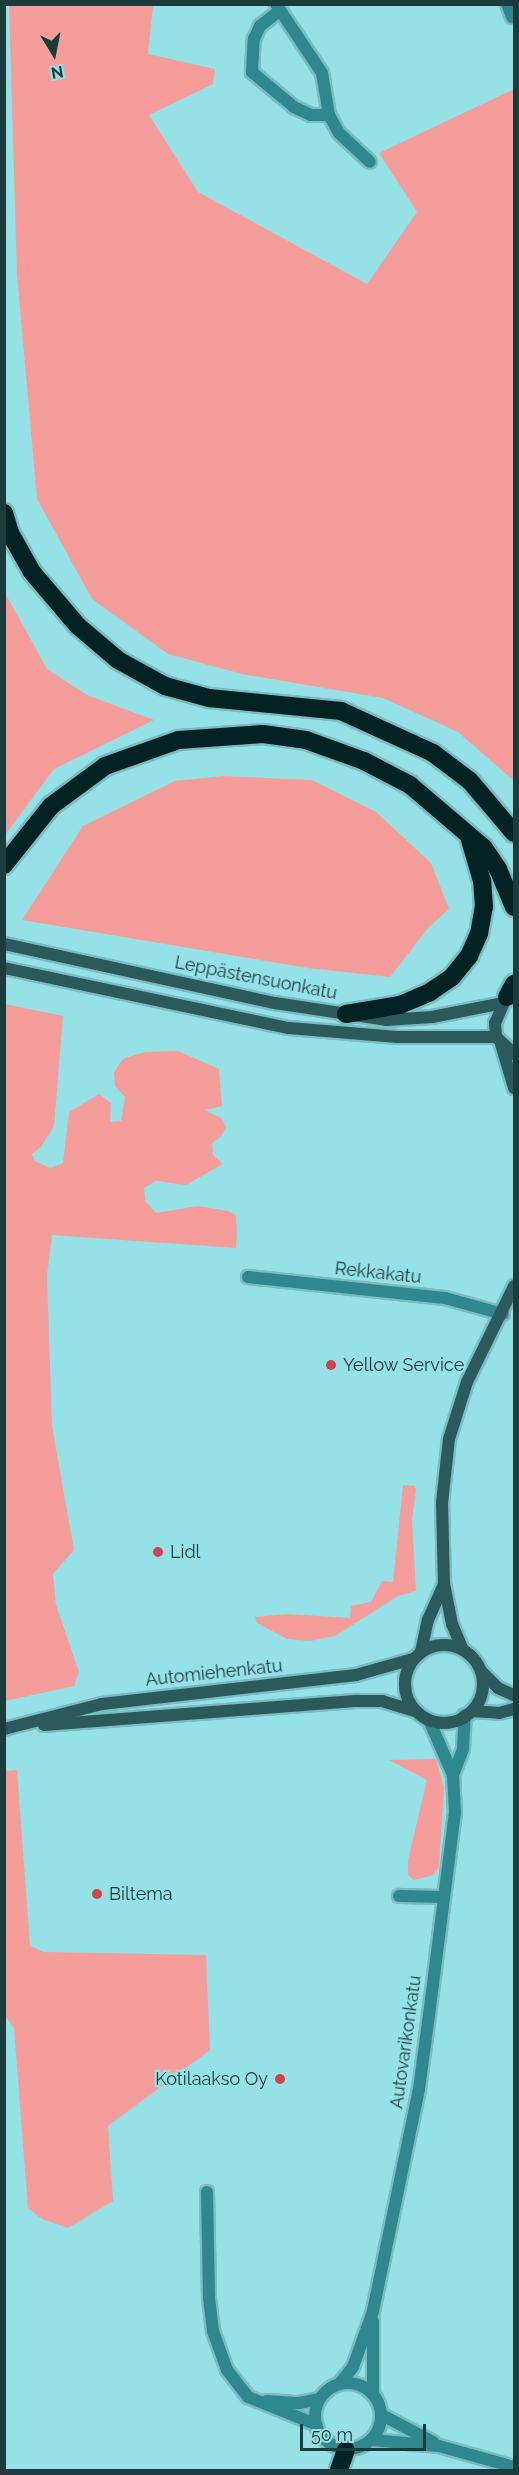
<!DOCTYPE html>
<html>
<head>
<meta charset="utf-8">
<style>
  body { margin:0 }
  #map { position:relative; width:519px; height:2475px; overflow:hidden; background:#95e1e6; font-family:Raleway,sans-serif }
  div>[style] { position:absolute }
  .green>* { inset:0; background:#f59d9b }
  .roads { filter:drop-shadow(2px 0 #7abcc1) drop-shadow(-2px 0 #7abcc1) drop-shadow(0 2px #7abcc1) drop-shadow(0 -2px #7abcc1) }
  .minor>* { height:12px; margin:-6px; padding:0 6px; transform-origin:6px; border-radius:6px; background:#2e888e }
  .minor>.ring { margin:-6px; padding:0; box-sizing:content-box; background:none; border:12px solid #2e888e; border-radius:50% }
  .secondary>* { height:12px; margin:-6px; padding:0 6px; transform-origin:6px; border-radius:6px; background:#2b595c }
  .secondary>.ring { margin:-6px; padding:0; box-sizing:content-box; background:none; border:12px solid #2b595c; border-radius:50% }
  .motorway>* { height:18px; margin:-9px; padding:0 9px; transform-origin:9px; border-radius:9px; background:#022224 }
  .dots>* { width:16px; height:16px; translate:-50% -50%; box-sizing:border-box; border:3px solid #95e1e6; border-radius:50% }
  span { translate:-50% -50%; white-space:nowrap; text-align:center; line-height:1.15; -webkit-text-stroke:4.5px #95e1e6; paint-order:stroke }
  .street-label { font-size:18px; color:#1b3b3d }
  .poi-label { font-size:18px; color:#1b3b3d }
  .left { translate:0 -50%; text-align:left }
  .right { translate:-100% -50%; text-align:right }
  .frame { position:absolute; inset:0; border:6px solid #1b3b3d; pointer-events:none }
  .north { position:absolute; left:24px; top:24px; width:60px; height:60px; -webkit-text-stroke:4px #95e1e6; paint-order:stroke; rotate:170deg; font-size:16px; font-weight:700; line-height:24px; text-align:center; color:#1b3b3d }
  .north::after { content:''; display:block; margin:auto; width:21px; height:27px; background:#1b3b3d; clip-path:polygon(50% 0,100% 100%,50% 72%,0 100%) }
  .scale { position:absolute; left:300px; top:2424px; width:126px; height:27px; box-sizing:border-box; border:3px solid #1b3b3d; border-top:0; padding-left:8px; font-size:18px; line-height:21px; white-space:nowrap; color:#1b3b3d; -webkit-text-stroke:4px #95e1e6; paint-order:stroke }
</style>
</head>
<body>
<div id="map">
  <div class="green">
    <i style="clip-path:polygon(9px 5px,153px 5px,148px 54px,215px 69px,213px 84px,149px 115px,198px 192px,367px 284px,417px 212px,379px 153px,514px 89px,514px 781px,458px 732px,383px 698px,242px 674px,168px 654px,92px 599px,37px 499px,17px 275px)"></i>
    <i style="clip-path:polygon(5px 593px,47px 669px,87px 695px,154px 720px,54px 769px,5px 835px)"></i>
    <i style="clip-path:polygon(223px 776px,312px 780px,376px 812px,431px 863px,449px 909px,428px 928px,390px 977px,308px 968px,22px 920px,83px 826px,175px 781px)"></i>
    <i style="clip-path:polygon(5px 1004px,63px 1016px,54px 1126px,41px 1147px,32px 1154px,35px 1161px,50px 1168px,63px 1163px,69px 1112px,99px 1094px,111px 1103px,110px 1122px,121px 1121px,125px 1097px,115px 1086px,114px 1072px,123px 1059px,145px 1052px,178px 1051px,219px 1069px,222px 1106px,205px 1110px,221px 1118px,226px 1127px,221px 1137px,212px 1143px,213px 1155px,223px 1164px,186px 1185px,156px 1181px,144px 1188px,145px 1201px,156px 1213px,198px 1206px,228px 1211px,236px 1215px,237px 1234px,236px 1248px,52px 1235px,47px 1276px,52px 1426px,74px 1550px,53px 1574px,56px 1605px,79px 1672px,74px 1686px,5px 1701px)"></i>
    <i style="clip-path:polygon(403px 1485px,415px 1486px,416px 1490px,412px 1519px,416px 1591px,398px 1596px,335px 1636px,310px 1641px,287px 1639px,257px 1623px,255px 1617px,287px 1614px,350px 1618px,351px 1606px,371px 1602px,382px 1581px,393px 1582px)"></i>
    <i style="clip-path:polygon(436px 1759px,444px 1788px,439px 1867px,433px 1875px,414px 1880px,408px 1875px,408px 1860px,427px 1780px,389px 1760px)"></i>
    <i style="clip-path:polygon(17px 1770px,30px 1946px,44px 1952px,206px 1955px,210px 2050px,108px 2126px,113px 2201px,68px 2228px,42px 2219px,28px 2208px,14px 2028px,5px 2016px,5px 1771px)"></i>
  </div>
  <div class="roads">
    <div class="minor">
      <i style="left:276px;top:4px;width:83px;rotate:56.3deg"></i>
      <i style="left:322px;top:73px;width:43px;rotate:80.5deg"></i>
      <i style="left:329px;top:115px;width:18px;rotate:180deg"></i>
      <i style="left:311px;top:115px;width:19px;rotate:-155deg"></i>
      <i style="left:294px;top:107px;width:55px;rotate:-140.2deg"></i>
      <i style="left:252px;top:72px;width:33px;rotate:-87deg"></i>
      <i style="left:254px;top:39px;width:14px;rotate:-65deg"></i>
      <i style="left:260px;top:26px;width:24px;rotate:-38deg"></i>
      <i style="left:507px;top:4px;width:14px;rotate:69deg"></i>
      <i style="left:329px;top:115px;width:21px;rotate:61deg"></i>
      <i style="left:339px;top:133px;width:42px;rotate:43.1deg"></i>
      <i style="left:248px;top:1277px;width:198px;rotate:6.1deg"></i>
      <i style="left:445px;top:1298px;width:60px;rotate:15.4deg"></i>
      <i style="left:453px;top:1775px;width:28px;rotate:-69deg"></i>
      <i style="left:463px;top:1749px;width:34px;rotate:-87deg"></i>
      <i style="left:399px;top:1896px;width:45px;rotate:1.3deg"></i>
      <i style="left:207px;top:2192px;width:106px;rotate:88.9deg"></i>
      <i style="left:209px;top:2298px;width:33px;rotate:83deg"></i>
      <i style="left:213px;top:2331px;width:41px;rotate:70.3deg"></i>
      <i style="left:227px;top:2370px;width:34px;rotate:52deg"></i>
      <i style="left:248px;top:2397px;width:72px;rotate:21.9deg"></i>
      <i style="left:373px;top:2321px;width:73px;rotate:90deg"></i>
      <i class="ring" style="left:315px;top:2383px;width:54px;height:54px"></i>
      <i style="left:340px;top:2383px;width:21px;rotate:-51deg"></i>
      <i style="left:353px;top:2367px;width:59px;rotate:-70.3deg"></i>
      <i style="left:373px;top:2311px;width:227px;rotate:-78.3deg"></i>
      <i style="left:419px;top:2089px;width:75px;rotate:-82.3deg"></i>
      <i style="left:429px;top:2015px;width:204px;rotate:-82.7deg"></i>
      <i style="left:455px;top:1813px;width:38px;rotate:-93deg"></i>
      <i style="left:453px;top:1775px;width:60px;rotate:-113.6deg"></i>
      <i style="left:267px;top:2401px;width:32px;rotate:4deg"></i>
      <i style="left:299px;top:2403px;width:20px;rotate:-11deg"></i>
      <i style="left:382px;top:2415px;width:58px;rotate:27.9deg"></i>
      <i style="left:372px;top:2440px;width:67px;rotate:5.1deg"></i>
      <i style="left:439px;top:2446px;width:78px;rotate:15.6deg"></i>
    </div>
    <div class="secondary">
      <i style="left:4px;top:944px;width:277px;rotate:12.3deg"></i>
      <i style="left:275px;top:1003px;width:112px;rotate:8.7deg"></i>
      <i style="left:386px;top:1020px;width:46px;rotate:-3.7deg"></i>
      <i style="left:432px;top:1017px;width:72px;rotate:-11.2deg"></i>
      <i style="left:4px;top:968px;width:291px;rotate:11.9deg"></i>
      <i style="left:289px;top:1028px;width:109px;rotate:4.7deg"></i>
      <i style="left:398px;top:1037px;width:98px"></i>
      <i style="left:505px;top:1000px;width:25px;rotate:113deg"></i>
      <i style="left:495px;top:1023px;width:14px;rotate:86deg"></i>
      <i style="left:496px;top:1037px;width:25px;rotate:43deg"></i>
      <i style="left:501px;top:1044px;width:46px;rotate:73.5deg"></i>
      <i class="ring" style="left:405px;top:1645px;width:66px;height:66px"></i>
      <i style="left:463px;top:1650px;width:28px;rotate:-113deg"></i>
      <i style="left:452px;top:1624px;width:41px;rotate:-101.3deg"></i>
      <i style="left:444px;top:1584px;width:81px;rotate:-91.4deg"></i>
      <i style="left:442px;top:1503px;width:64px;rotate:-83.8deg"></i>
      <i style="left:449px;top:1439px;width:60px;rotate:-72.5deg"></i>
      <i style="left:467px;top:1382px;width:107px;rotate:-63.9deg"></i>
      <i style="left:421px;top:1652px;width:33px;rotate:-78deg"></i>
      <i style="left:428px;top:1620px;width:39px;rotate:-66deg"></i>
      <i style="left:482px;top:1672px;width:23px;rotate:45deg"></i>
      <i style="left:498px;top:1688px;width:17px;rotate:24deg"></i>
      <i style="left:472px;top:1711px;width:27px;rotate:4deg"></i>
      <i style="left:499px;top:1713px;width:16px;rotate:-15deg"></i>
      <i style="left:44px;top:1725px;width:315px;rotate:-4.4deg"></i>
      <i style="left:358px;top:1701px;width:24px"></i>
      <i style="left:382px;top:1701px;width:34px;rotate:17deg"></i>
      <i style="left:4px;top:1729px;width:101px;rotate:-14.3deg"></i>
      <i style="left:102px;top:1704px;width:256px;rotate:-6.5deg"></i>
      <i style="left:356px;top:1675px;width:59px;rotate:-15.7deg"></i>
    </div>
    <div class="motorway">
      <i style="left:4px;top:513px;width:21px;rotate:73deg"></i>
      <i style="left:10px;top:533px;width:45px;rotate:60.6deg"></i>
      <i style="left:32px;top:572px;width:71px;rotate:49.6deg"></i>
      <i style="left:78px;top:626px;width:52px;rotate:40.4deg"></i>
      <i style="left:118px;top:660px;width:54px;rotate:29deg"></i>
      <i style="left:165px;top:686px;width:46px;rotate:15.3deg"></i>
      <i style="left:209px;top:698px;width:133px;rotate:5.6deg"></i>
      <i style="left:341px;top:711px;width:101px;rotate:24.5deg"></i>
      <i style="left:433px;top:753px;width:46px;rotate:37.1deg"></i>
      <i style="left:470px;top:781px;width:68px;rotate:49.8deg"></i>
      <i style="left:4px;top:865px;width:75px;rotate:-51.5deg"></i>
      <i style="left:51px;top:806px;width:67px;rotate:-36.5deg"></i>
      <i style="left:105px;top:766px;width:78px;rotate:-19.4deg"></i>
      <i style="left:179px;top:740px;width:84px;rotate:-4.1deg"></i>
      <i style="left:263px;top:734px;width:43px;rotate:7.9deg"></i>
      <i style="left:306px;top:740px;width:62px;rotate:19.9deg"></i>
      <i style="left:364px;top:761px;width:52px;rotate:27.6deg"></i>
      <i style="left:410px;top:785px;width:97px;rotate:40.4deg"></i>
      <i style="left:484px;top:848px;width:25px;rotate:56deg"></i>
      <i style="left:498px;top:869px;width:41px;rotate:67.2deg"></i>
      <i style="left:507px;top:997px;width:15px;rotate:-62deg"></i>
      <i style="left:346px;top:1014px;width:55px;rotate:-9.5deg"></i>
      <i style="left:400px;top:1005px;width:33px;rotate:-23deg"></i>
      <i style="left:430px;top:992px;width:27px;rotate:-34deg"></i>
      <i style="left:452px;top:977px;width:27px;rotate:-51deg"></i>
      <i style="left:469px;top:956px;width:24px;rotate:-66deg"></i>
      <i style="left:479px;top:934px;width:27px;rotate:-80deg"></i>
      <i style="left:484px;top:907px;width:26px;rotate:-94deg"></i>
      <i style="left:482px;top:881px;width:43px;rotate:-106.3deg"></i>
      <i style="left:339px;top:2470px;width:21px;rotate:-71deg"></i>
    </div>
  </div>
  <div class="dots">
    <i style="left:331px;top:1365px;background:#d3434c"></i>
    <i style="left:158px;top:1552px;background:#d3434c"></i>
    <i style="left:97px;top:1894px;background:#d3434c"></i>
    <i style="left:280px;top:2079px;background:#d3434c"></i>
  </div>
  <div class="street-label">
    <span style="left:256px;top:978px;rotate:11deg">Leppästensuonkatu</span>
    <span style="left:378px;top:1273px;rotate:6deg">Rekkakatu</span>
    <span style="left:214px;top:1673px;rotate:-6deg">Automiehenkatu</span>
    <span style="left:406px;top:2042px;rotate:-82deg">Autovarikonkatu</span>
  </div>
  <div class="poi-label">
    <span class="left" style="left:343px;top:1365px">Yellow Service</span>
    <span class="left" style="left:170px;top:1552px">Lidl</span>
    <span class="left" style="left:109px;top:1894px">Biltema</span>
    <span class="right" style="left:268px;top:2079px">Kotilaakso Oy</span>
  </div>
  <div class="frame"></div>
  <div class="north">N</div>
  <div class="scale">50 m</div>
</div>
</body>
</html>
